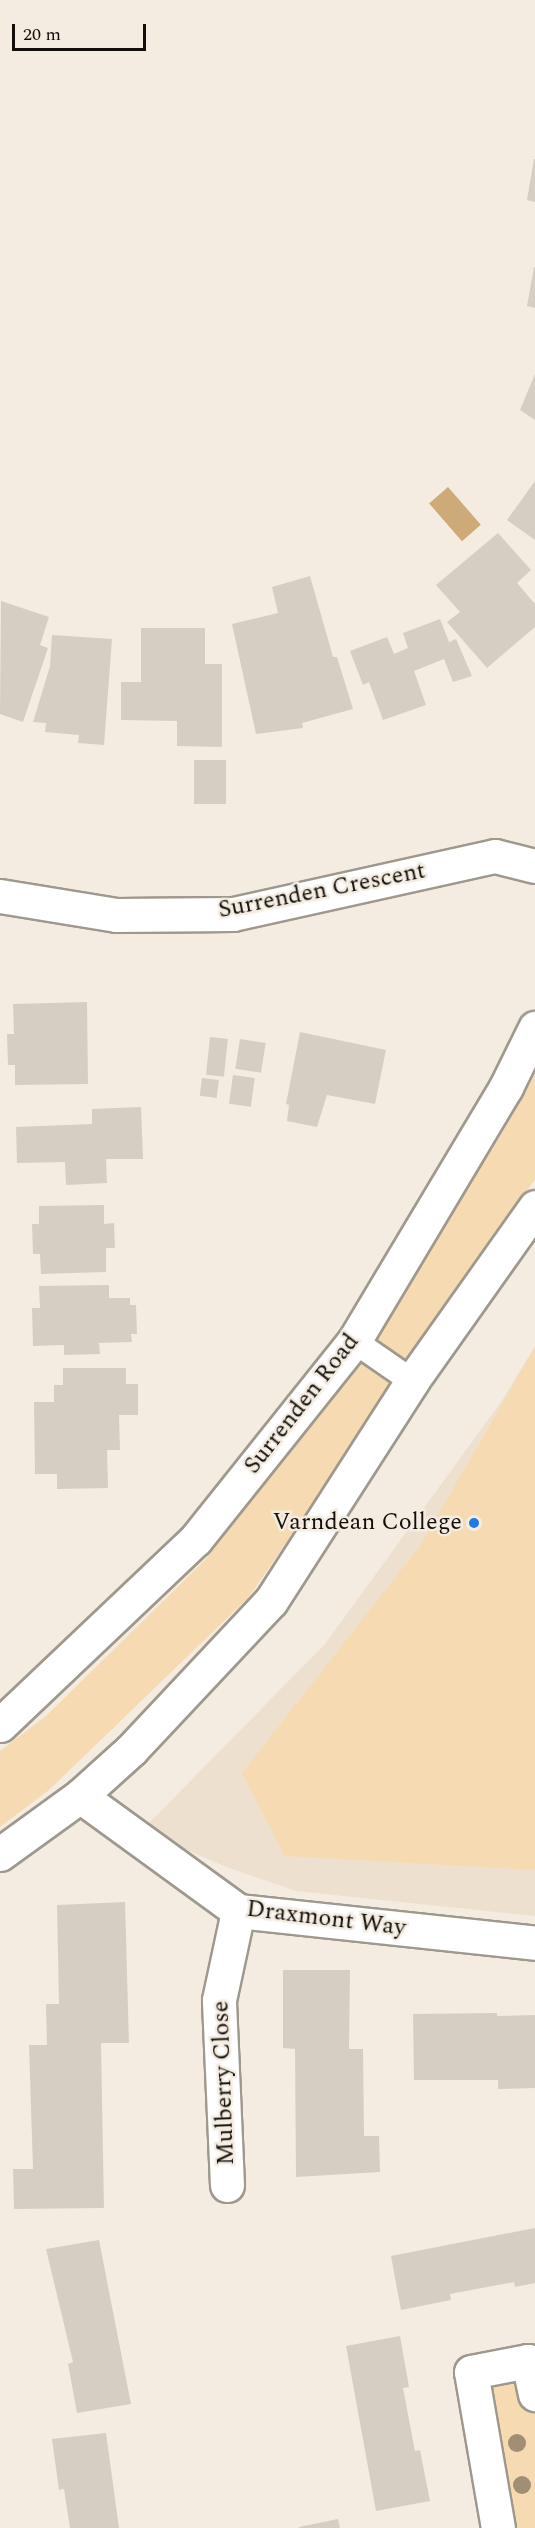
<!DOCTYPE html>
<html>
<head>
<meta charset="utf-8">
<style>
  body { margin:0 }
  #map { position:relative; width:535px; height:2528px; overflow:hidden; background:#f4ece1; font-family:Spectral,serif }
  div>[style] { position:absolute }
  .built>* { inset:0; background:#ede0cf }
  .green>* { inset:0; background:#f6dab2 }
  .water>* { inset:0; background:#cdaa77; transform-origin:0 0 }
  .building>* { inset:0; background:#d6cec3; transform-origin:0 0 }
  .roads { filter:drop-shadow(2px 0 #9f988d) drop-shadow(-2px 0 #9f988d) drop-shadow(0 2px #9f988d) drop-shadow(0 -2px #9f988d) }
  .lane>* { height:24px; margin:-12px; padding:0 12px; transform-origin:12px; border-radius:12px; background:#fff }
  .street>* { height:33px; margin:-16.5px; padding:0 16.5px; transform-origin:16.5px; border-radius:16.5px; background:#fff }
  .secondary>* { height:33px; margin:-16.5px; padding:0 16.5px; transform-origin:16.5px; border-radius:16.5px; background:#fff }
  .trees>* { width:18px; height:18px; margin:-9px; border-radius:50%; background:#a08f74 }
  .dots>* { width:16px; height:16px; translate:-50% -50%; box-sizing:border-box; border:3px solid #f4ece1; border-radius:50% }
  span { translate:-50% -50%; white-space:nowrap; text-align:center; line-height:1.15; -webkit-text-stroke:5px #f4ece1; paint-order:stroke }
  .street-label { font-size:24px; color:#120f0b }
  .poi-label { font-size:24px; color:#120f0b }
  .right { translate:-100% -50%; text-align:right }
  .scale { position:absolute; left:12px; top:24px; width:134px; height:27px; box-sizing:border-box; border:3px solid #120f0b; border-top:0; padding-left:8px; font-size:18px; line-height:21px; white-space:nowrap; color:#120f0b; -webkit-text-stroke:4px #f4ece1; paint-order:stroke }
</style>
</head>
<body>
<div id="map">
  <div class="built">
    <i style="clip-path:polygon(535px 1346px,535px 1916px,296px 1891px,229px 1868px,168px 1842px,149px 1823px,325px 1644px,501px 1402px)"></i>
  </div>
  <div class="green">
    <i style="clip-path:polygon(535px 1075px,535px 1179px,249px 1597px,49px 1790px,0 1827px,0 1751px,46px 1716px,205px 1560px,350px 1368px,501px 1135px)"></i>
    <i style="clip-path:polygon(535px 1347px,535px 1870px,285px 1856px,242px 1773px,420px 1546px)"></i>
    <i style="clip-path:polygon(528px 2361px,535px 2394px,535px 2528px,498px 2528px,471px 2372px)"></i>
  </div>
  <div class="water">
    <i style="left:448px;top:487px;width:50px;height:25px;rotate:49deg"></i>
  </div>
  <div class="building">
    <i style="clip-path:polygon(534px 159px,535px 159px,535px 202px,527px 200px)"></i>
    <i style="clip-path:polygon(534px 267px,535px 267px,535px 308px,527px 306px)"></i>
    <i style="clip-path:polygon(535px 374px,535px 420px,520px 410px)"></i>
    <i style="clip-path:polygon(535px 481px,535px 540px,507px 520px)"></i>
    <i style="clip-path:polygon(498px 533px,531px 570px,517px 583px,535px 604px,535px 627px,487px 668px,447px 622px,460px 612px,436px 585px)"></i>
    <i style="clip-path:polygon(310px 576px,333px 657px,337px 657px,353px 709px,302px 723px,303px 728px,256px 734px,232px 624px,278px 613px,272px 587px)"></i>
    <i style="clip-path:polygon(1px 601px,49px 617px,40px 645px,48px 648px,23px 722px,0 714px)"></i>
    <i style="clip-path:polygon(440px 619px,449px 642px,456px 639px,472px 676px,453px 682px,444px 659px,414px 671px,426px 705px,383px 720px,369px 682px,363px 685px,350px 651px,387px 637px,394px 654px,408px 648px,403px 633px)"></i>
    <i style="clip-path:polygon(141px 628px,205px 628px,205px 664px,222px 664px,222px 747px,177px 746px,177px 721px,121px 720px,121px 682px,141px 682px)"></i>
    <i style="clip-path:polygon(52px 635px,112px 639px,104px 745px,78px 743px,79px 735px,45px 732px,46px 723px,33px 722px,50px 666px)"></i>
    <i style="left:194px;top:760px;width:32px;height:44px"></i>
    <i style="clip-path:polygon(87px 1002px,88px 1084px,15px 1085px,15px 1065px,8px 1065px,7px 1034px,14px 1034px,13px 1004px)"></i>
    <i style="clip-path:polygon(300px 1032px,386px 1050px,375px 1104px,327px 1095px,317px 1127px,287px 1121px,289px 1105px,286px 1104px)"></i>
    <i style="left:210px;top:1037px;width:18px;height:38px;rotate:6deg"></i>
    <i style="left:240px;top:1039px;width:26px;height:30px;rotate:9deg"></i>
    <i style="left:233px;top:1075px;width:22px;height:29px;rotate:8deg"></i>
    <i style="left:202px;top:1078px;width:17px;height:18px;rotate:7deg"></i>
    <i style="clip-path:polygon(141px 1107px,143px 1159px,106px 1159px,107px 1183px,66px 1185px,65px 1162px,17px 1163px,16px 1127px,92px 1124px,92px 1109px)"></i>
    <i style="clip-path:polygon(104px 1205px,104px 1224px,114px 1223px,115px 1248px,106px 1248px,106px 1272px,41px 1274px,40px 1254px,33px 1254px,32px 1224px,39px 1224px,39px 1206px)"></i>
    <i style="clip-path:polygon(109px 1285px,109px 1298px,130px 1298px,130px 1305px,136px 1305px,137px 1334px,131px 1334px,132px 1342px,99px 1343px,100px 1354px,64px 1355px,64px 1345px,33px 1346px,32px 1308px,40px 1308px,39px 1286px)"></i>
    <i style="clip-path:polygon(63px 1368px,126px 1368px,126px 1384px,138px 1384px,138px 1415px,119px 1415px,120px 1450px,107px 1450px,108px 1488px,57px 1489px,57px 1474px,35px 1474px,34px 1402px,54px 1402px,54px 1385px,63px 1385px)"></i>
    <i style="clip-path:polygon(125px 1902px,129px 2043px,101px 2043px,104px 2208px,14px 2209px,13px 2169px,33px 2169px,29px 2045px,47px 2045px,46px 2004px,59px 2004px,57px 1905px)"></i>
    <i style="clip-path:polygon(283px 1970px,350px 1970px,349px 2049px,363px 2049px,364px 2136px,379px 2136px,380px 2172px,296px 2177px,295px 2049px,283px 2048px)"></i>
    <i style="clip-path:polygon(497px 2013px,497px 2016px,535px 2015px,535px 2088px,498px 2089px,498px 2080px,414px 2080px,413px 2014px)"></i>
    <i style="clip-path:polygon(535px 2228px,535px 2283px,515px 2287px,514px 2282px,450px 2294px,451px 2300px,401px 2310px,391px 2256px)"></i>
    <i style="clip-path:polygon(99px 2240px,131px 2404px,77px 2413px,68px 2364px,73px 2362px,46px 2249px)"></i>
    <i style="clip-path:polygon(400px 2336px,409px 2387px,403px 2388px,415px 2451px,420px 2450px,430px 2501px,376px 2511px,346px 2346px)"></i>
    <i style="clip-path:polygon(106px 2433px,119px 2528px,70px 2528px,64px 2489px,59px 2490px,52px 2439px)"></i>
    <i style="clip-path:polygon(338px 2519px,340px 2528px,299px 2528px,299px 2527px)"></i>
  </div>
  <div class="roads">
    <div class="lane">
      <i style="left:354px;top:1341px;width:70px;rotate:34.6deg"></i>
    </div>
    <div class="street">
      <i style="left:0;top:896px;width:118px;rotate:9.3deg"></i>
      <i style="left:116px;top:915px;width:117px;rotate:-0.5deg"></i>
      <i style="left:233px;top:914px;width:268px;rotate:-12.5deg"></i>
      <i style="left:495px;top:856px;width:41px;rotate:14deg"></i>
      <i style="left:80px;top:1796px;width:195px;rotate:36deg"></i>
      <i style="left:238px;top:1911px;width:299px;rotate:6.1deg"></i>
      <i style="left:227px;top:2185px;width:185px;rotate:-92.5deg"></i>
      <i style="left:219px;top:2000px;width:91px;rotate:-77.9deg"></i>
      <i style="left:498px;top:2528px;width:158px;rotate:-99.8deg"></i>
      <i style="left:471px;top:2372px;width:58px;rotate:-10.9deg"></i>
      <i style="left:528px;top:2361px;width:34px;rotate:78deg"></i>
    </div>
    <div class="secondary">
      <i style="left:0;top:1725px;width:270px;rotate:-43.5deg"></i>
      <i style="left:196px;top:1539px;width:253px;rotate:-51.4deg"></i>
      <i style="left:354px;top:1341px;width:296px;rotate:-59.1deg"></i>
      <i style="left:506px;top:1087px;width:66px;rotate:-63.8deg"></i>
      <i style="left:0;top:1854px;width:99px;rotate:-35.9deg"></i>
      <i style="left:80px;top:1796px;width:69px;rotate:-42deg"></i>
      <i style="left:131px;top:1750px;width:204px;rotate:-46.8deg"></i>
      <i style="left:271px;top:1601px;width:261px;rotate:-57.3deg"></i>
      <i style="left:412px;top:1381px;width:213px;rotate:-54.7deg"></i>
    </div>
  </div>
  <div class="trees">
    <i style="left:517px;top:2443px"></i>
    <i style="left:522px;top:2485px"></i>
  </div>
  <div class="dots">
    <i style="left:474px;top:1523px;background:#2078e2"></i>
  </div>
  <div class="street-label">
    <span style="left:322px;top:891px;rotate:-11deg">Surrenden Crescent</span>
    <span style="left:302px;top:1404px;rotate:-52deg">Surrenden Road</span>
    <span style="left:326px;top:1919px;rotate:7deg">Draxmont Way</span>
    <span style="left:224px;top:2083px;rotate:-92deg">Mulberry Close</span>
  </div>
  <div class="poi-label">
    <span class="right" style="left:462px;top:1523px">Varndean College</span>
  </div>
  <div class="scale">20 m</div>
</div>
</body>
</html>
